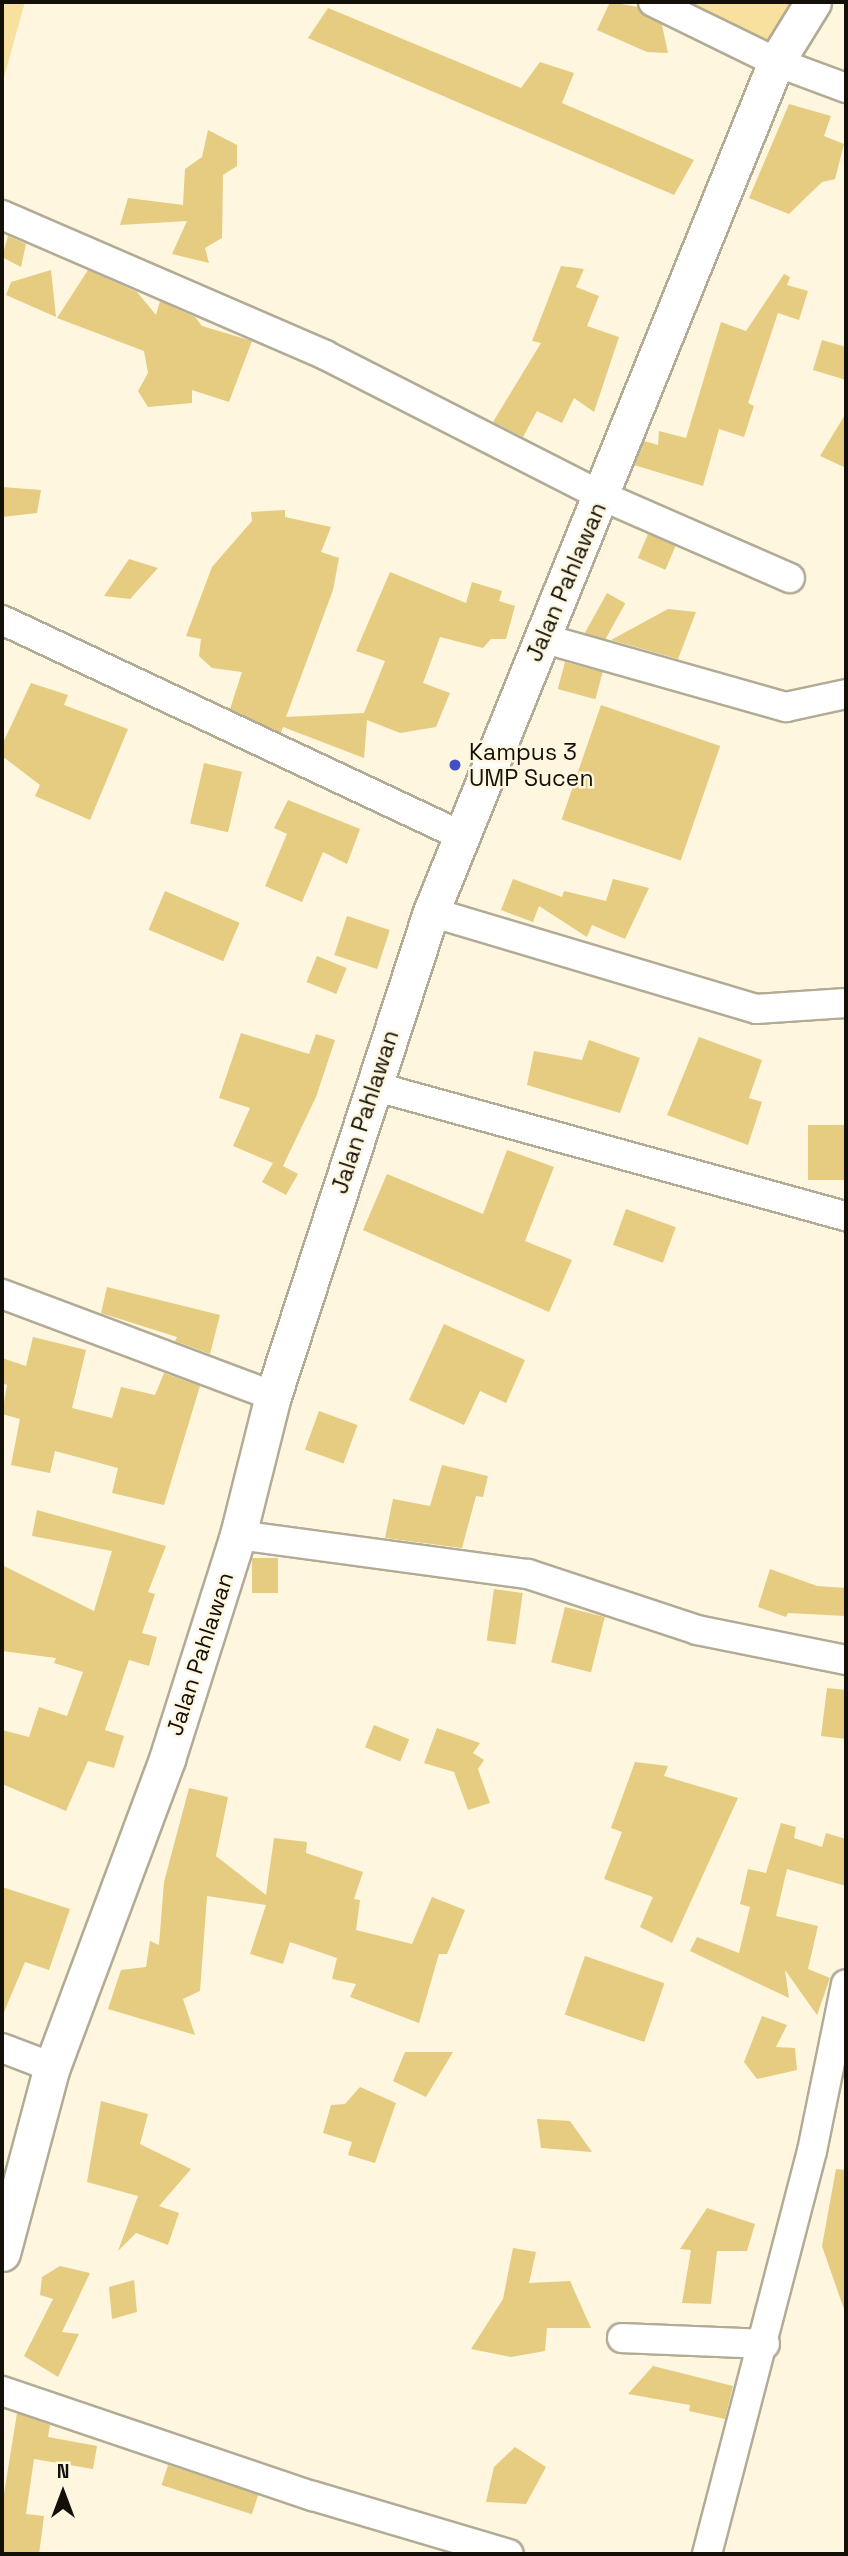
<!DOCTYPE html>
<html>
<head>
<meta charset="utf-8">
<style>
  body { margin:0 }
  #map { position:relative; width:848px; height:2556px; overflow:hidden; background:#fef6df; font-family:"Space Grotesk",sans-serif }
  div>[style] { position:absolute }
  .green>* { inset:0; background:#f8e19e }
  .building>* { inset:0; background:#e5cc80; transform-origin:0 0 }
  .roads { filter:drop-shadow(2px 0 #b2ab95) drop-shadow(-2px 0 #b2ab95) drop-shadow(0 2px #b2ab95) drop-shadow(0 -2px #b2ab95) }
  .minor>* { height:28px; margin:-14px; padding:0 14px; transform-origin:14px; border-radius:14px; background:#fff }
  .major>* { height:35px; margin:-17.5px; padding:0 17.5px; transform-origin:17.5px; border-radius:17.5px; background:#fff }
  .dots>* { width:19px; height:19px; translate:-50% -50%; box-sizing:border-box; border:4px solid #fef6df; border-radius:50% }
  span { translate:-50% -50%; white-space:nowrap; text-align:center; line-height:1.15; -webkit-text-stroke:5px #fef6df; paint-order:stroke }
  .street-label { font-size:23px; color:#131009 }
  .poi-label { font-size:23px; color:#131009 }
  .left { translate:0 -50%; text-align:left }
  .frame { position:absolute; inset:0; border:4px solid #131009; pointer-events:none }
  .north { position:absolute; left:28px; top:2458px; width:70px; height:70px; -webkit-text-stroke:5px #fef6df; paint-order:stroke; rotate:0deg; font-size:19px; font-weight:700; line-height:28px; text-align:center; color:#131009 }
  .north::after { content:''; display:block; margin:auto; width:24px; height:32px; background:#131009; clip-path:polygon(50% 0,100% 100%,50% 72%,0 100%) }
</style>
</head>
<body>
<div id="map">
  <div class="green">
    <i style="clip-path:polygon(2px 2px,25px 2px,2px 84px)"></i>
    <i style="clip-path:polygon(659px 2px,792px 2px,768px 49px)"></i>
  </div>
  <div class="building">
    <i style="clip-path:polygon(610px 2px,638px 7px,662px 25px,668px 53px,647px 52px,597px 30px)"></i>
    <i style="clip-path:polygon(328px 8px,521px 88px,540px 62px,574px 73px,562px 103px,694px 160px,674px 195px,308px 38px)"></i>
    <i style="clip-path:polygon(789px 104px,831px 116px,824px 136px,844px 144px,835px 179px,822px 182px,789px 214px,749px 198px)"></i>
    <i style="clip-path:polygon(208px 130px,237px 145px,237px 166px,223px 175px,222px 238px,205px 248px,209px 263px,172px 254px,187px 221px,120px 225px,128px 198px,183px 205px,185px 169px,202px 157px)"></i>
    <i style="clip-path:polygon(8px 236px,26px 244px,21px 267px,2px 257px)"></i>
    <i style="clip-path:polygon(561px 266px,584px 269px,576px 287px,599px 296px,587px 326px,619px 337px,594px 412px,574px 398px,562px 423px,537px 411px,523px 437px,493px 422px,541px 343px,532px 341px)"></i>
    <i style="clip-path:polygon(51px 270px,56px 317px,6px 295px,11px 282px)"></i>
    <i style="clip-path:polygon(88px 270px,137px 292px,156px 315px,160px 301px,195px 317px,202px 326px,252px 341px,229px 402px,192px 390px,192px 403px,148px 407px,138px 391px,148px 373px,144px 351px,57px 318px)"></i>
    <i style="clip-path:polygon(784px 274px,790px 277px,787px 285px,808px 291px,799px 320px,778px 313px,748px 403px,754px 406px,744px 437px,719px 429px,703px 486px,634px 465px,644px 441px,658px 445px,659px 431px,686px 438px,721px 322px,746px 331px)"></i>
    <i style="clip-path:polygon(822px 340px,846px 347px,846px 380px,813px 370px)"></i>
    <i style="clip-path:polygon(846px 413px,846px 468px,820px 456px)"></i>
    <i style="clip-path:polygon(2px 487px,41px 490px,37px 513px,2px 517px)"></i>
    <i style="clip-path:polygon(285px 510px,285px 517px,331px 527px,321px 552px,339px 558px,333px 590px,286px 717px,364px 713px,385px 661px,356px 651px,390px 572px,466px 603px,472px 582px,502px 591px,499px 601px,515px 606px,506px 639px,491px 639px,483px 648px,440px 637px,423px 683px,450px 693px,436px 727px,400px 733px,367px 720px,364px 758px,283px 727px,281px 733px,230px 709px,242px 672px,212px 668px,199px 656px,201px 639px,186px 636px,212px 567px,252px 521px,251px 512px)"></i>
    <i style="left:648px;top:534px;width:30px;height:26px;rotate:23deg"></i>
    <i style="clip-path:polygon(129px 559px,158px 568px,130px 599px,104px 596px)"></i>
    <i style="left:607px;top:593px;width:21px;height:46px;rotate:29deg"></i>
    <i style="clip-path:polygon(668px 609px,696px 612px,678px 659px,611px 640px)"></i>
    <i style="left:565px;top:662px;width:39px;height:28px;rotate:15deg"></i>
    <i style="clip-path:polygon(31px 683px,68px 695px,64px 705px,128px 729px,90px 820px,35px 796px,40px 785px,2px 756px,2px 745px)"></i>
    <i style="left:601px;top:705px;width:126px;height:121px;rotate:19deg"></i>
    <i style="left:204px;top:763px;width:39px;height:62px;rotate:13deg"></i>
    <i style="clip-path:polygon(288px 800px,360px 829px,347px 864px,323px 852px,302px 902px,265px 886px,287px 834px,274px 828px)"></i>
    <i style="clip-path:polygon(513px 879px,562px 897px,564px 891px,606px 901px,613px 879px,649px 888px,625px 939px,592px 925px,587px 937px,539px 906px,533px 922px,501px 910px)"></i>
    <i style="left:165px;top:891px;width:81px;height:42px;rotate:23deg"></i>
    <i style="left:347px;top:916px;width:45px;height:41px;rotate:18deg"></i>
    <i style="left:317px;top:956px;width:32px;height:28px;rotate:22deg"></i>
    <i style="clip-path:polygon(241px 1033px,309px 1054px,316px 1034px,335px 1040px,316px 1097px,283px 1166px,298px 1174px,286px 1195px,262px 1182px,273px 1163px,233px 1146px,250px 1108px,219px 1098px)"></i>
    <i style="clip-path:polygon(699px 1037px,762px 1060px,749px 1098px,762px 1102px,748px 1145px,667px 1115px)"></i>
    <i style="clip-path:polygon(589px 1040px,640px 1058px,620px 1113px,527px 1085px,534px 1051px,582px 1060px)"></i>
    <i style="left:808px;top:1125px;width:38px;height:55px"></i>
    <i style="clip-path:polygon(507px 1150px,554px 1167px,525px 1241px,572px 1260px,549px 1312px,363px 1230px,387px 1174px,483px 1214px)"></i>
    <i style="left:626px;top:1209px;width:53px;height:38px;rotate:20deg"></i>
    <i style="clip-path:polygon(107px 1287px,220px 1315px,210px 1354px,175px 1341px,177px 1337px,101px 1313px)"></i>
    <i style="clip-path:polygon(444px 1324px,525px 1360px,506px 1403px,480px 1391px,464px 1425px,409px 1400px)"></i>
    <i style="clip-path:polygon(33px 1337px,86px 1350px,72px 1408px,112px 1418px,121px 1387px,155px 1395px,164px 1373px,200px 1386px,164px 1505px,112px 1493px,118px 1468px,55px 1451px,50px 1473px,11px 1465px,20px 1419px,2px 1414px,7px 1385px,2px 1383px,2px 1358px,26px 1366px)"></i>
    <i style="left:319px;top:1411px;width:41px;height:41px;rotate:20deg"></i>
    <i style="clip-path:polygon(442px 1465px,488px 1476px,483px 1497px,476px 1496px,462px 1548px,385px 1538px,393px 1499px,430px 1506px)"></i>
    <i style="clip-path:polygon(37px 1510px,166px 1546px,148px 1592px,155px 1594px,142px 1633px,157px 1637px,149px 1666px,129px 1660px,105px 1730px,124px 1736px,114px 1768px,88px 1761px,66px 1811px,2px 1784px,2px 1730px,29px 1737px,39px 1707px,67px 1716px,83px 1672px,54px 1663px,56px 1658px,2px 1651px,2px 1565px,94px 1611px,112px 1551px,32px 1536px)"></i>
    <i style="left:252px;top:1558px;width:26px;height:35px"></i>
    <i style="clip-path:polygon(770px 1569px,817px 1586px,846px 1588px,846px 1616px,788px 1613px,786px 1617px,758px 1607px)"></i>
    <i style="left:494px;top:1589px;width:29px;height:52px;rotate:8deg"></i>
    <i style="left:565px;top:1607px;width:41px;height:57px;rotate:14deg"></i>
    <i style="clip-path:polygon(827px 1688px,846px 1690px,846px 1739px,821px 1736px)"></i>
    <i style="left:374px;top:1725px;width:38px;height:24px;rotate:22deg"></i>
    <i style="clip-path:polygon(437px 1728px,480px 1743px,473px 1753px,484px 1760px,478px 1769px,490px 1803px,468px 1810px,454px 1772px,424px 1763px)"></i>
    <i style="clip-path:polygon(635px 1762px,668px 1766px,664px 1776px,738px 1798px,672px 1943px,640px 1927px,653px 1897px,604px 1879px,622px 1832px,611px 1828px)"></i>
    <i style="clip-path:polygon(189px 1788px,228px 1797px,216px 1856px,266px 1895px,274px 1838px,307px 1842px,306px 1853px,363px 1872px,354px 1899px,360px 1900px,356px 1930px,412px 1944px,432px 1897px,465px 1910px,447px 1954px,439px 1954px,419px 2023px,350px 1997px,356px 1984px,332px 1979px,337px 1958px,290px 1942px,283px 1964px,250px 1954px,266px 1905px,207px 1896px,200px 1991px,183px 1999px,195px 2035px,108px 2009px,121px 1970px,146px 1967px,150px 1941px,159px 1945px,164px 1882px)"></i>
    <i style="clip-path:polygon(781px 1823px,796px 1827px,794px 1838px,822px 1847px,826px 1833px,846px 1839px,846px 1886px,787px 1869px,776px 1916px,818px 1926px,808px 1969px,830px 1978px,817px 2015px,785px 1970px,789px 1998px,690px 1951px,697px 1937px,739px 1953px,750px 1907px,740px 1904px,748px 1869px,766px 1873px)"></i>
    <i style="clip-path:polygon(2px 1887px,70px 1909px,49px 1970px,25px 1962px,2px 2017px)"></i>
    <i style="left:585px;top:1956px;width:84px;height:62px;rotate:19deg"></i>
    <i style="clip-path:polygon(762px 2016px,787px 2025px,776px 2047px,795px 2048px,797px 2070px,757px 2079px,744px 2062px)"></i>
    <i style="clip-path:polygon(405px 2052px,453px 2052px,426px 2097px,393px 2081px)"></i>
    <i style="clip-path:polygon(360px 2087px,396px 2103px,375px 2163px,348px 2155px,352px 2142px,323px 2133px,331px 2105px,345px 2104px)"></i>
    <i style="clip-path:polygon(101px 2101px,148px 2114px,140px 2144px,191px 2169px,159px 2206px,179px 2213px,168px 2245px,136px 2233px,118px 2251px,138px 2196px,87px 2182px)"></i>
    <i style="clip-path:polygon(537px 2119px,570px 2121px,592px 2152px,541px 2148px)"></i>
    <i style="clip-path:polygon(836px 2169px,846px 2170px,846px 2315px,822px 2246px)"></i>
    <i style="clip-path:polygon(707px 2208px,755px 2224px,747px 2251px,717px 2251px,711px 2304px,682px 2303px,691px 2250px,680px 2249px)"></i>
    <i style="clip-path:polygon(513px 2248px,536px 2252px,529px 2283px,570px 2281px,591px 2328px,547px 2328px,545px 2351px,511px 2357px,471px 2349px,503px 2299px)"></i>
    <i style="clip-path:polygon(60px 2266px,90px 2273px,62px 2332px,79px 2334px,58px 2377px,24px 2356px,53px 2299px,40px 2295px,42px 2277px)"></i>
    <i style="clip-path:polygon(134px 2280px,137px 2312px,112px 2319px,109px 2287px)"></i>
    <i style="clip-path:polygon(653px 2366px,733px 2386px,725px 2419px,689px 2411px,690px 2405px,628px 2394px)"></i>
    <i style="clip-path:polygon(17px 2413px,50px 2425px,48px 2437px,97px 2446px,93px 2469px,34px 2459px,26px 2514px,44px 2516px,39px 2554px,2px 2554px,3px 2500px)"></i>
    <i style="clip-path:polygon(515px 2447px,546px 2467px,526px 2504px,486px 2502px,494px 2467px)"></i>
    <i style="left:168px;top:2465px;width:95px;height:21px;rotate:18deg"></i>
  </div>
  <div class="roads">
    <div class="minor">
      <i style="left:653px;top:2px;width:137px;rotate:26deg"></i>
      <i style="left:776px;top:62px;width:75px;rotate:20.4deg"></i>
      <i style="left:2px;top:215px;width:352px;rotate:23.4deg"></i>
      <i style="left:325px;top:355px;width:311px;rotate:27deg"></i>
      <i style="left:602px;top:496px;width:205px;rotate:23.6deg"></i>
      <i style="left:2px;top:620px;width:506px;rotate:25.15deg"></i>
      <i style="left:542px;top:638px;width:254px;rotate:15.8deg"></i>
      <i style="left:786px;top:707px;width:61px;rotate:-12.2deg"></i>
      <i style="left:431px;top:912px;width:339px;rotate:16.6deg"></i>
      <i style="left:756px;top:1009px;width:90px;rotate:-3.8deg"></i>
      <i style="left:373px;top:1086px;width:491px;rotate:15.4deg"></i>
      <i style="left:2px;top:1294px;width:290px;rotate:20.6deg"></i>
      <i style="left:238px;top:1535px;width:293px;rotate:7.7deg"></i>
      <i style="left:528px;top:1574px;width:178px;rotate:18.3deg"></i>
      <i style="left:697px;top:1630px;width:152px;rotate:11.4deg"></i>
      <i style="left:2px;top:2048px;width:53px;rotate:20.8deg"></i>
      <i style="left:622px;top:2338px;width:143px;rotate:2.4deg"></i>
      <i style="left:2px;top:2391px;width:328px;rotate:18.7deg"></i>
      <i style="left:313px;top:2496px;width:204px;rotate:16.5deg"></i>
      <i style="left:707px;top:2554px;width:416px;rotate:-75.4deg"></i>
      <i style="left:812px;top:2151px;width:170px;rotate:-78.5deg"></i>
    </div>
    <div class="major">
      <i style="left:2px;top:2253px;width:193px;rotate:-75deg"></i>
      <i style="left:52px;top:2067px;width:329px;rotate:-69.5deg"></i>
      <i style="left:167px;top:1759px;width:235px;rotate:-72.4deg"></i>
      <i style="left:238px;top:1535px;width:143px;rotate:-75.9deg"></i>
      <i style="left:273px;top:1396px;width:509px;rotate:-71.92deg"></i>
      <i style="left:431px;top:912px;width:917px;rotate:-67.91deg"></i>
      <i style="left:776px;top:62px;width:70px;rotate:-58.3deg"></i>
    </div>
  </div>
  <div class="dots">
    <i style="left:455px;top:765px;background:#434fc3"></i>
  </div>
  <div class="street-label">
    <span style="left:566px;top:582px;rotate:-67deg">Jalan Pahlawan</span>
    <span style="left:365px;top:1112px;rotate:-72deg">Jalan Pahlawan</span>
    <span style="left:200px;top:1654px;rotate:-72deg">Jalan Pahlawan</span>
  </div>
  <div class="poi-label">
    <span class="left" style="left:469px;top:765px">Kampus 3<br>UMP Sucen</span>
  </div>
  <div class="frame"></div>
  <div class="north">N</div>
</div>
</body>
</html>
